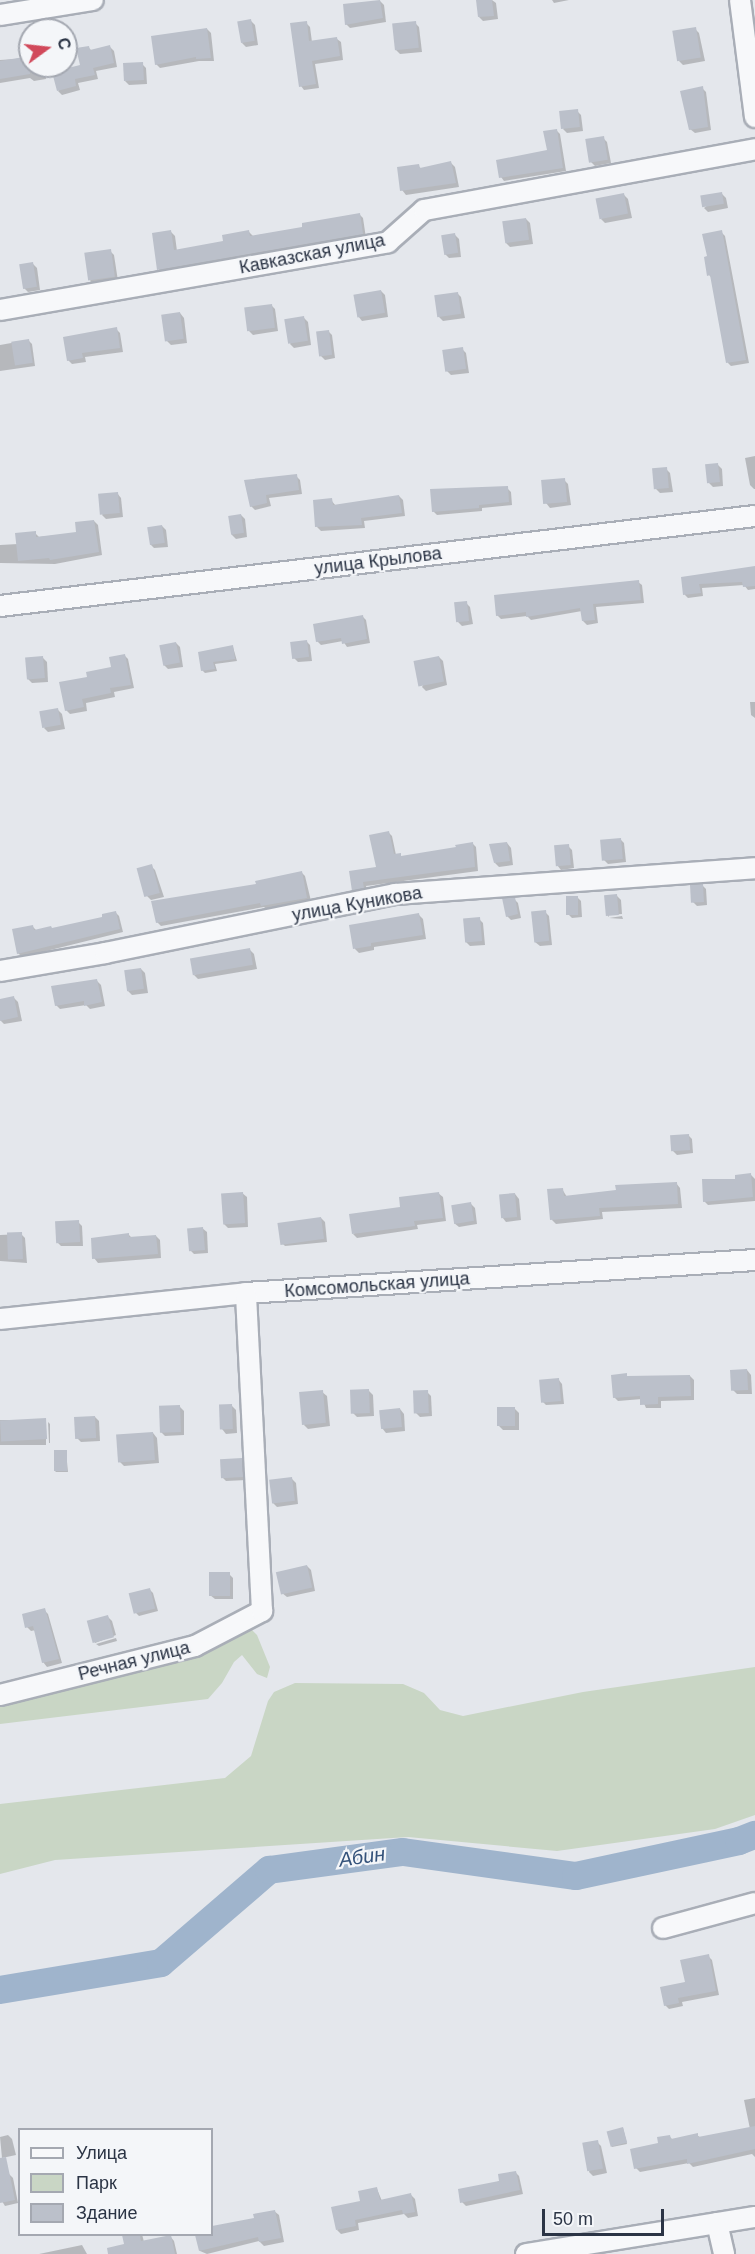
<!DOCTYPE html>
<html>
<head>
<meta charset="utf-8">
<style>
  body { margin:0 }
  #map { position:relative; width:755px; height:2254px; overflow:hidden; background:#e4e7ec; font-family:Helvetica,sans-serif }
  div>[style] { position:absolute }
  .green>* { inset:0; background:#c9d6c5 }
  .shadow>* { inset:0; background:#0003; transform-origin:0 0 }
  .river>* { height:28px; margin:-14px; padding:0 14px; transform-origin:14px; border-radius:14px; background:#9fb4cc }
  .building>* { inset:0; background:#bbc0ca; transform-origin:0 0 }
  .roads { filter:drop-shadow(2px 0 #a9aeb7) drop-shadow(-2px 0 #a9aeb7) drop-shadow(0 2px #a9aeb7) drop-shadow(0 -2px #a9aeb7) }
  .street>* { height:20px; margin:-10px; padding:0 10px; transform-origin:10px; border-radius:10px; background:#f7f8fa }
  span { translate:-50% -50%; white-space:nowrap; text-align:center; line-height:1.15; -webkit-text-stroke:4.5px #f4f6f9; paint-order:stroke }
  .street-label { font-size:18px; color:#2b3445 }
  .water-label { font-size:20px; color:#34527a; font-style:italic }
  .legend { position:absolute; left:18px; top:2128px; width:195px; height:108px; box-sizing:border-box; background:#f4f6f9; border:2px solid #a4a8b1; margin:0; padding:8px 10px; list-style:none; font-size:18px; color:#2b3445 }
  .legend li { display:flex; align-items:center; gap:12px; height:30px }
  .legend b { width:30px; border:2px solid #a4a8b1 }
  .north { position:absolute; left:18px; top:18px; width:60px; height:60px; box-sizing:border-box; background:#f4f6f9; border:2px solid #a4a8b1; border-radius:50%; rotate:75deg; font-size:16px; font-weight:700; line-height:24px; text-align:center; color:#2b3445 }
  .north::after { content:''; display:block; margin:auto; width:21px; height:27px; background:#d1495b; clip-path:polygon(50% 0,100% 100%,50% 72%,0 100%) }
  .scale { position:absolute; left:542px; top:2209px; width:122px; height:27px; box-sizing:border-box; border:3px solid #2b3445; border-top:0; padding-left:8px; font-size:18px; line-height:21px; white-space:nowrap; color:#2b3445; -webkit-text-stroke:4px #f4f6f9; paint-order:stroke }
</style>
</head>
<body>
<div id="map">
  <div class="green">
    <i style="clip-path:polygon(249px 1627px,257px 1635px,270px 1667px,267px 1678px,257px 1674px,242px 1655px,234px 1662px,222px 1683px,208px 1699px,0 1724px,0 1704px,188px 1659px)"></i>
    <i style="clip-path:polygon(755px 1667px,755px 1815px,715px 1829px,557px 1851px,408px 1837px,55px 1860px,0 1874px,0 1804px,225px 1778px,251px 1756px,268px 1701px,274px 1692px,295px 1683px,403px 1684px,424px 1693px,440px 1710px,463px 1716px,583px 1692px)"></i>
  </div>
  <div class="shadow">
    <i style="clip-path:polygon(483px 0,492px 0,496px 3px,498px 19px,483px 21px,479px 17px)"></i>
    <i style="clip-path:polygon(552px 0,569px 0,554px 3px)"></i>
    <i style="clip-path:polygon(380px 1px,384px 5px,386px 22px,350px 28px,346px 24px)"></i>
    <i style="clip-path:polygon(251px 21px,255px 25px,258px 45px,246px 47px,242px 43px)"></i>
    <i style="clip-path:polygon(306px 23px,310px 27px,312px 42px,337px 39px,341px 42px,343px 60px,315px 64px,319px 88px,304px 90px,301px 86px)"></i>
    <i style="clip-path:polygon(415px 23px,419px 27px,422px 52px,400px 54px,396px 50px)"></i>
    <i style="clip-path:polygon(207px 29px,211px 33px,214px 61px,199px 61px,160px 68px,156px 64px)"></i>
    <i style="clip-path:polygon(695px 29px,699px 33px,705px 61px,683px 65px,679px 61px)"></i>
    <i style="clip-path:polygon(88px 47px,92px 51px,110px 47px,114px 51px,117px 67px,96px 71px,98px 79px,78px 83px,80px 90px,62px 95px,58px 91px,82px 66px)"></i>
    <i style="clip-path:polygon(30px 58px,30px 66px,44px 66px,46px 79px,34px 81px,30px 78px,0 83px,0 60px)"></i>
    <i style="clip-path:polygon(142px 64px,146px 68px,147px 84px,129px 85px,125px 81px)"></i>
    <i style="clip-path:polygon(702px 88px,706px 92px,711px 130px,695px 133px,690px 129px)"></i>
    <i style="clip-path:polygon(577px 111px,581px 115px,583px 131px,567px 133px,563px 129px)"></i>
    <i style="clip-path:polygon(556px 130px,560px 134px,566px 171px,504px 181px,501px 177px,549px 151px)"></i>
    <i style="clip-path:polygon(603px 138px,607px 142px,611px 163px,595px 166px,591px 162px)"></i>
    <i style="clip-path:polygon(451px 163px,455px 167px,459px 187px,406px 195px,402px 190px,418px 166px,422px 169px)"></i>
    <i style="clip-path:polygon(722px 194px,726px 198px,728px 208px,708px 212px,704px 208px)"></i>
    <i style="clip-path:polygon(624px 195px,628px 199px,632px 218px,605px 223px,601px 219px)"></i>
    <i style="clip-path:polygon(359px 214px,363px 218px,366px 238px,163px 274px,159px 270px,171px 232px,175px 236px,177px 251px,225px 242px,249px 232px,253px 236px,304px 228px)"></i>
    <i style="clip-path:polygon(526px 219px,530px 223px,533px 244px,510px 247px,506px 243px)"></i>
    <i style="clip-path:polygon(721px 232px,725px 236px,749px 363px,731px 366px,728px 363px,712px 278px,709px 275px,708px 257px)"></i>
    <i style="clip-path:polygon(455px 235px,459px 239px,461px 257px,449px 258px,445px 254px)"></i>
    <i style="clip-path:polygon(110px 251px,114px 255px,118px 281px,94px 285px,90px 281px)"></i>
    <i style="clip-path:polygon(33px 264px,37px 268px,40px 290px,28px 292px,24px 288px)"></i>
    <i style="clip-path:polygon(381px 291px,385px 295px,388px 317px,362px 321px,358px 316px)"></i>
    <i style="clip-path:polygon(457px 293px,461px 297px,465px 318px,443px 321px,439px 317px)"></i>
    <i style="clip-path:polygon(271px 305px,275px 309px,278px 331px,253px 335px,249px 331px)"></i>
    <i style="clip-path:polygon(180px 313px,184px 318px,187px 343px,171px 345px,167px 341px)"></i>
    <i style="clip-path:polygon(304px 318px,308px 322px,311px 345px,294px 348px,290px 344px)"></i>
    <i style="clip-path:polygon(116px 329px,120px 333px,123px 352px,85px 357px,86px 362px,72px 364px,68px 360px)"></i>
    <i style="clip-path:polygon(328px 331px,332px 335px,335px 358px,325px 360px,321px 356px)"></i>
    <i style="clip-path:polygon(28px 340px,32px 344px,35px 366px,0 371px,0 345px)"></i>
    <i style="clip-path:polygon(462px 349px,466px 353px,469px 373px,451px 375px,447px 371px)"></i>
    <i style="clip-path:polygon(755px 456px,755px 489px,754px 489px,750px 485px,745px 458px)"></i>
    <i style="clip-path:polygon(718px 465px,722px 469px,723px 486px,713px 487px,709px 483px)"></i>
    <i style="clip-path:polygon(666px 469px,670px 473px,673px 492px,660px 493px,656px 489px)"></i>
    <i style="clip-path:polygon(296px 476px,300px 480px,302px 494px,269px 498px,271px 506px,255px 510px,251px 506px,245px 482px)"></i>
    <i style="clip-path:polygon(564px 480px,568px 484px,571px 505px,550px 508px,546px 503px)"></i>
    <i style="clip-path:polygon(507px 488px,511px 492px,512px 505px,482px 508px,482px 511px,437px 515px,433px 511px)"></i>
    <i style="clip-path:polygon(117px 493px,121px 498px,123px 517px,106px 519px,102px 515px)"></i>
    <i style="clip-path:polygon(399px 496px,403px 500px,405px 516px,364px 521px,365px 528px,321px 531px,317px 527px,331px 500px,336px 506px)"></i>
    <i style="clip-path:polygon(241px 515px,245px 519px,247px 537px,236px 539px,232px 535px,229px 517px)"></i>
    <i style="clip-path:polygon(94px 521px,98px 525px,102px 555px,55px 564px,0 563px,0 545px,18px 544px,35px 533px,39px 537px,78px 533px)"></i>
    <i style="clip-path:polygon(162px 526px,166px 530px,168px 547px,154px 548px,150px 544px)"></i>
    <i style="clip-path:polygon(755px 568px,755px 589px,748px 590px,744px 585px,702px 588px,703px 596px,688px 598px,685px 595px,683px 578px)"></i>
    <i style="clip-path:polygon(638px 582px,642px 585px,644px 603px,596px 607px,598px 623px,587px 625px,583px 621px,582px 611px,531px 620px,527px 616px,501px 619px,497px 615px)"></i>
    <i style="clip-path:polygon(466px 603px,470px 607px,473px 624px,462px 626px,458px 622px)"></i>
    <i style="clip-path:polygon(362px 616px,366px 620px,370px 643px,347px 647px,343px 641px,321px 645px,317px 641px)"></i>
    <i style="clip-path:polygon(306px 641px,310px 645px,312px 661px,298px 662px,294px 658px)"></i>
    <i style="clip-path:polygon(176px 643px,180px 647px,183px 667px,168px 669px,164px 665px)"></i>
    <i style="clip-path:polygon(233px 647px,237px 661px,215px 664px,217px 671px,205px 673px,202px 670px,199px 653px)"></i>
    <i style="clip-path:polygon(124px 655px,128px 659px,134px 688px,114px 692px,115px 697px,86px 703px,87px 711px,70px 714px,66px 710px,89px 678px,113px 668px)"></i>
    <i style="clip-path:polygon(439px 657px,443px 661px,447px 685px,426px 691px,422px 687px)"></i>
    <i style="clip-path:polygon(43px 658px,47px 662px,48px 682px,32px 683px,28px 679px)"></i>
    <i style="clip-path:polygon(750px 702px,755px 702px,755px 718px,751px 715px)"></i>
    <i style="clip-path:polygon(58px 710px,62px 714px,65px 729px,48px 732px,44px 728px)"></i>
    <i style="clip-path:polygon(388px 832px,392px 836px,396px 855px,403px 857px,457px 848px,472px 843px,476px 847px,478px 871px,366px 886px,367px 892px,357px 894px,353px 890px,378px 868px)"></i>
    <i style="clip-path:polygon(620px 839px,624px 843px,626px 862px,608px 864px,604px 860px)"></i>
    <i style="clip-path:polygon(507px 843px,511px 848px,513px 865px,499px 867px,495px 863px)"></i>
    <i style="clip-path:polygon(568px 846px,572px 850px,574px 868px,561px 870px,557px 865px)"></i>
    <i style="clip-path:polygon(151px 866px,155px 870px,164px 897px,151px 900px,147px 896px)"></i>
    <i style="clip-path:polygon(301px 872px,305px 876px,311px 901px,266px 909px,264px 907px,161px 926px,157px 922px)"></i>
    <i style="clip-path:polygon(702px 885px,706px 889px,707px 905px,697px 906px,693px 902px)"></i>
    <i style="clip-path:polygon(617px 896px,621px 900px,622px 914px,609px 915px,609px 917px,608px 916px)"></i>
    <i style="clip-path:polygon(577px 897px,581px 901px,582px 917px,572px 918px,568px 914px)"></i>
    <i style="clip-path:polygon(514px 899px,518px 903px,521px 918px,511px 920px,507px 916px)"></i>
    <i style="clip-path:polygon(115px 912px,119px 916px,123px 932px,22px 957px,18px 953px,33px 927px,37px 931px,53px 930px,104px 918px)"></i>
    <i style="clip-path:polygon(545px 912px,549px 916px,552px 945px,540px 946px,535px 942px)"></i>
    <i style="clip-path:polygon(419px 915px,423px 919px,426px 939px,374px 947px,374px 950px,359px 953px,355px 949px,351px 927px)"></i>
    <i style="clip-path:polygon(622px 916px,623px 919px,609px 918px)"></i>
    <i style="clip-path:polygon(479px 919px,483px 923px,485px 945px,470px 946px,466px 942px)"></i>
    <i style="clip-path:polygon(250px 950px,254px 954px,257px 969px,198px 979px,194px 975px)"></i>
    <i style="clip-path:polygon(141px 969px,145px 973px,148px 993px,132px 995px,128px 991px)"></i>
    <i style="clip-path:polygon(97px 981px,101px 985px,105px 1006px,90px 1009px,86px 1005px,60px 1009px,56px 1005px)"></i>
    <i style="clip-path:polygon(14px 998px,18px 1002px,22px 1021px,4px 1024px,0 1020px,0 1000px)"></i>
    <i style="clip-path:polygon(688px 1135px,692px 1139px,693px 1153px,677px 1155px,673px 1151px)"></i>
    <i style="clip-path:polygon(751px 1175px,755px 1179px,755px 1201px,708px 1205px,704px 1201px)"></i>
    <i style="clip-path:polygon(676px 1183px,680px 1188px,682px 1208px,602px 1212px,603px 1219px,556px 1224px,552px 1220px,562px 1189px,567px 1197px)"></i>
    <i style="clip-path:polygon(242px 1193px,247px 1197px,248px 1227px,228px 1228px,224px 1224px)"></i>
    <i style="clip-path:polygon(438px 1193px,443px 1197px,446px 1221px,417px 1225px,418px 1229px,357px 1238px,353px 1234px,402px 1208px)"></i>
    <i style="clip-path:polygon(515px 1194px,519px 1199px,521px 1220px,506px 1222px,502px 1217px)"></i>
    <i style="clip-path:polygon(471px 1204px,475px 1208px,477px 1224px,459px 1227px,454px 1223px)"></i>
    <i style="clip-path:polygon(321px 1218px,325px 1222px,327px 1242px,285px 1246px,281px 1242px)"></i>
    <i style="clip-path:polygon(78px 1222px,82px 1226px,83px 1246px,61px 1246px,57px 1242px)"></i>
    <i style="clip-path:polygon(202px 1228px,207px 1232px,208px 1253px,194px 1254px,190px 1250px)"></i>
    <i style="clip-path:polygon(21px 1234px,25px 1238px,27px 1263px,0 1261px,0 1235px)"></i>
    <i style="clip-path:polygon(129px 1235px,132px 1238px,156px 1236px,160px 1240px,161px 1258px,98px 1263px,94px 1258px)"></i>
    <i style="clip-path:polygon(747px 1370px,751px 1375px,752px 1394px,737px 1394px,733px 1390px)"></i>
    <i style="clip-path:polygon(690px 1376px,694px 1380px,694px 1400px,661px 1401px,661px 1408px,646px 1408px,642px 1399px,618px 1401px,614px 1397px)"></i>
    <i style="clip-path:polygon(558px 1379px,562px 1384px,564px 1404px,546px 1405px,542px 1401px)"></i>
    <i style="clip-path:polygon(368px 1390px,373px 1395px,374px 1416px,357px 1417px,353px 1413px)"></i>
    <i style="clip-path:polygon(322px 1392px,327px 1396px,330px 1426px,308px 1429px,304px 1425px)"></i>
    <i style="clip-path:polygon(427px 1392px,431px 1396px,432px 1416px,420px 1417px,416px 1413px)"></i>
    <i style="clip-path:polygon(232px 1406px,236px 1410px,237px 1433px,226px 1434px,222px 1429px)"></i>
    <i style="clip-path:polygon(180px 1407px,184px 1411px,184px 1435px,165px 1436px,161px 1432px)"></i>
    <i style="clip-path:polygon(400px 1409px,404px 1414px,405px 1431px,386px 1433px,382px 1428px)"></i>
    <i style="clip-path:polygon(515px 1409px,519px 1413px,519px 1430px,503px 1430px,499px 1426px)"></i>
    <i style="clip-path:polygon(95px 1417px,99px 1421px,100px 1441px,81px 1442px,77px 1438px)"></i>
    <i style="left:0;top:1420px;width:46px;height:25px"></i>
    <i style="clip-path:polygon(48px 1422px,50px 1424px,50px 1443px,49px 1443px)"></i>
    <i style="clip-path:polygon(153px 1433px,157px 1438px,159px 1463px,124px 1466px,120px 1462px)"></i>
    <i style="clip-path:polygon(66px 1452px,68px 1472px,56px 1472px,54px 1470px)"></i>
    <i style="clip-path:polygon(242px 1460px,246px 1464px,247px 1480px,226px 1481px,222px 1477px)"></i>
    <i style="clip-path:polygon(292px 1479px,296px 1483px,298px 1504px,277px 1507px,273px 1503px)"></i>
    <i style="clip-path:polygon(307px 1566px,311px 1570px,315px 1591px,287px 1597px,282px 1593px)"></i>
    <i style="clip-path:polygon(229px 1574px,233px 1578px,233px 1599px,215px 1599px,210px 1595px)"></i>
    <i style="clip-path:polygon(149px 1589px,153px 1593px,158px 1611px,139px 1616px,135px 1612px)"></i>
    <i style="clip-path:polygon(44px 1610px,48px 1614px,62px 1663px,47px 1667px,43px 1662px,36px 1630px,31px 1631px,27px 1627px)"></i>
    <i style="clip-path:polygon(108px 1617px,112px 1621px,116px 1635px,95px 1643px,89px 1622px)"></i>
    <i style="clip-path:polygon(116px 1638px,117px 1641px,99px 1646px,96px 1644px)"></i>
    <i style="clip-path:polygon(708px 1956px,712px 1960px,719px 1995px,682px 2002px,683px 2006px,669px 2009px,665px 2005px)"></i>
    <i style="clip-path:polygon(755px 2098px,755px 2157px,752px 2154px,693px 2167px,689px 2163px,640px 2172px,636px 2168px,669px 2136px,673px 2140px,697px 2135px,701px 2138px,750px 2129px,744px 2100px)"></i>
    <i style="clip-path:polygon(623px 2128px,627px 2144px,612px 2147px,611px 2145px)"></i>
    <i style="clip-path:polygon(8px 2135px,12px 2139px,16px 2155px,2px 2158px,0 2137px)"></i>
    <i style="clip-path:polygon(597px 2142px,601px 2146px,607px 2173px,593px 2176px,589px 2172px)"></i>
    <i style="clip-path:polygon(515px 2172px,519px 2176px,523px 2194px,466px 2206px,462px 2202px)"></i>
    <i style="clip-path:polygon(9px 2174px,13px 2178px,18px 2203px,5px 2206px,0 2198px,0 2176px)"></i>
    <i style="clip-path:polygon(377px 2189px,382px 2201px,411px 2195px,415px 2199px,418px 2216px,408px 2218px,404px 2214px,358px 2223px,359px 2230px,341px 2234px,337px 2230px)"></i>
    <i style="clip-path:polygon(274px 2211px,279px 2215px,284px 2242px,264px 2246px,259px 2241px,207px 2254px,200px 2251px,197px 2234px,212px 2234px,212px 2223px,213px 2228px,255px 2219px)"></i>
    <i style="clip-path:polygon(124px 2234px,142px 2234px,144px 2242px,170px 2236px,174px 2241px,177px 2254px,128px 2254px)"></i>
    <i style="clip-path:polygon(82px 2245px,87px 2254px,39px 2254px)"></i>
  </div>
  <div class="river">
    <i style="left:0;top:1990px;width:163px;rotate:-9.5deg"></i>
    <i style="left:161px;top:1963px;width:143px;rotate:-40.7deg"></i>
    <i style="left:269px;top:1870px;width:135px;rotate:-7.7deg"></i>
    <i style="left:403px;top:1852px;width:175px;rotate:7.9deg"></i>
    <i style="left:576px;top:1876px;width:167px;rotate:-12.1deg"></i>
    <i style="left:739px;top:1841px;width:17px;rotate:-21deg"></i>
  </div>
  <div class="building">
    <i style="clip-path:polygon(380px 0,383px 18px,345px 25px,343px 4px)"></i>
    <i style="clip-path:polygon(476px 0,492px 0,494px 16px,478px 17px)"></i>
    <i style="left:251px;top:19px;width:22px;height:14px;rotate:80deg"></i>
    <i style="clip-path:polygon(307px 21px,309px 41px,337px 37px,340px 56px,312px 61px,316px 84px,299px 87px,290px 23px)"></i>
    <i style="left:416px;top:21px;width:27px;height:24px;rotate:84deg"></i>
    <i style="left:696px;top:27px;width:31px;height:24px;rotate:81deg"></i>
    <i style="clip-path:polygon(207px 28px,211px 58px,196px 59px,196px 57px,155px 65px,151px 36px)"></i>
    <i style="clip-path:polygon(110px 45px,114px 63px,93px 68px,95px 75px,75px 79px,76px 86px,57px 91px,52px 72px,80px 65px,76px 48px,89px 46px,90px 50px)"></i>
    <i style="clip-path:polygon(30px 56px,30px 74px,0 79px,0 61px)"></i>
    <i style="left:143px;top:62px;width:18px;height:20px;rotate:87deg"></i>
    <i style="clip-path:polygon(703px 86px,708px 127px,689px 130px,680px 91px)"></i>
    <i style="left:578px;top:109px;width:18px;height:19px;rotate:84deg"></i>
    <i style="clip-path:polygon(557px 129px,563px 168px,499px 178px,496px 160px,547px 150px,543px 131px)"></i>
    <i style="left:604px;top:136px;width:24px;height:19px;rotate:81deg"></i>
    <i style="clip-path:polygon(451px 161px,456px 183px,400px 191px,397px 167px,419px 164px,420px 168px)"></i>
    <i style="left:722px;top:192px;width:12px;height:22px;rotate:81deg"></i>
    <i style="left:624px;top:193px;width:21px;height:29px;rotate:79deg"></i>
    <i style="clip-path:polygon(360px 213px,363px 234px,157px 270px,152px 233px,171px 230px,174px 250px,223px 241px,222px 235px,249px 230px,250px 236px,302px 227px,302px 223px)"></i>
    <i style="left:526px;top:218px;width:22px;height:24px;rotate:82deg"></i>
    <i style="clip-path:polygon(722px 230px,746px 360px,726px 363px,710px 275px,707px 276px,704px 257px,707px 256px,702px 234px)"></i>
    <i style="left:455px;top:233px;width:20px;height:14px;rotate:81deg"></i>
    <i style="left:111px;top:249px;width:28px;height:27px;rotate:82deg"></i>
    <i style="left:33px;top:262px;width:25px;height:14px;rotate:81deg"></i>
    <i style="left:381px;top:290px;width:23px;height:28px;rotate:80deg"></i>
    <i style="left:458px;top:292px;width:22px;height:24px;rotate:82deg"></i>
    <i style="left:272px;top:304px;width:24px;height:28px;rotate:83deg"></i>
    <i style="left:180px;top:312px;width:27px;height:19px;rotate:82deg"></i>
    <i style="left:304px;top:316px;width:25px;height:20px;rotate:81deg"></i>
    <i style="clip-path:polygon(117px 327px,120px 348px,82px 353px,83px 358px,67px 361px,63px 337px)"></i>
    <i style="left:329px;top:330px;width:25px;height:13px;rotate:83deg"></i>
    <i style="left:29px;top:339px;width:24px;height:18px;rotate:81deg"></i>
    <i style="left:463px;top:347px;width:22px;height:21px;rotate:82deg"></i>
    <i style="left:718px;top:463px;width:19px;height:13px;rotate:84deg"></i>
    <i style="left:667px;top:467px;width:21px;height:15px;rotate:85deg"></i>
    <i style="clip-path:polygon(297px 474px,299px 490px,266px 495px,267px 503px,250px 507px,244px 480px)"></i>
    <i style="left:565px;top:478px;width:24px;height:24px;rotate:85deg"></i>
    <i style="clip-path:polygon(508px 486px,509px 502px,479px 505px,479px 508px,432px 512px,430px 489px)"></i>
    <i style="left:118px;top:492px;width:21px;height:20px;rotate:85deg"></i>
    <i style="clip-path:polygon(399px 495px,402px 513px,361px 518px,362px 525px,315px 527px,313px 500px,332px 498px,333px 505px)"></i>
    <i style="left:241px;top:514px;width:19px;height:13px;rotate:81deg"></i>
    <i style="clip-path:polygon(94px 520px,99px 552px,50px 560px,49px 558px,18px 561px,15px 533px,36px 531px,36px 537px,76px 532px,75px 522px)"></i>
    <i style="left:162px;top:525px;width:18px;height:15px;rotate:81deg"></i>
    <i style="clip-path:polygon(755px 566px,755px 586px,743px 587px,742px 582px,699px 584px,701px 593px,683px 595px,681px 577px)"></i>
    <i style="clip-path:polygon(639px 580px,641px 600px,593px 604px,595px 620px,582px 621px,580px 608px,526px 617px,526px 612px,496px 616px,494px 595px)"></i>
    <i style="left:467px;top:601px;width:20px;height:13px;rotate:84deg"></i>
    <i style="clip-path:polygon(363px 615px,367px 639px,342px 644px,341px 638px,316px 642px,313px 624px)"></i>
    <i style="left:307px;top:640px;width:17px;height:17px;rotate:83deg"></i>
    <i style="left:176px;top:642px;width:21px;height:17px;rotate:79deg"></i>
    <i style="clip-path:polygon(233px 645px,235px 659px,213px 662px,215px 669px,201px 671px,198px 652px)"></i>
    <i style="clip-path:polygon(125px 654px,131px 685px,110px 688px,111px 693px,82px 699px,84px 707px,65px 711px,59px 682px,87px 677px,86px 672px,111px 667px,109px 657px)"></i>
    <i style="left:43px;top:656px;width:22px;height:18px;rotate:85deg"></i>
    <i style="left:439px;top:656px;width:26px;height:26px;rotate:79deg"></i>
    <i style="left:58px;top:708px;width:17px;height:19px;rotate:80deg"></i>
    <i style="clip-path:polygon(389px 831px,394px 854px,401px 853px,401px 856px,456px 847px,455px 845px,473px 842px,475px 867px,363px 882px,364px 888px,352px 891px,349px 871px,376px 867px,369px 835px)"></i>
    <i style="left:621px;top:838px;width:21px;height:21px;rotate:85deg"></i>
    <i style="clip-path:polygon(507px 842px,510px 861px,494px 863px,489px 844px)"></i>
    <i style="left:569px;top:844px;width:21px;height:15px;rotate:85deg"></i>
    <i style="left:152px;top:864px;width:30px;height:16px;rotate:75deg"></i>
    <i style="clip-path:polygon(302px 871px,307px 898px,261px 906px,260px 903px,156px 923px,151px 901px,256px 884px,255px 881px)"></i>
    <i style="left:703px;top:884px;width:18px;height:13px;rotate:87deg"></i>
    <i style="left:617px;top:894px;width:21px;height:13px;rotate:85deg"></i>
    <i style="left:566px;top:896px;width:12px;height:19px"></i>
    <i style="clip-path:polygon(515px 897px,518px 914px,506px 917px,502px 898px)"></i>
    <i style="left:546px;top:910px;width:31px;height:15px;rotate:84deg"></i>
    <i style="clip-path:polygon(116px 911px,120px 929px,17px 954px,12px 929px,33px 925px,34px 930px,51px 926px,52px 928px,102px 917px,102px 914px)"></i>
    <i style="clip-path:polygon(419px 913px,423px 935px,371px 943px,371px 946px,353px 949px,349px 925px)"></i>
    <i style="left:480px;top:917px;width:24px;height:17px;rotate:85deg"></i>
    <i style="left:250px;top:948px;width:17px;height:61px;rotate:80deg"></i>
    <i style="left:141px;top:968px;width:21px;height:17px;rotate:82deg"></i>
    <i style="clip-path:polygon(97px 979px,102px 1002px,84px 1006px,84px 1001px,55px 1006px,51px 986px)"></i>
    <i style="clip-path:polygon(14px 996px,18px 1017px,0 1021px,0 999px)"></i>
    <i style="left:689px;top:1134px;width:16px;height:19px;rotate:86deg"></i>
    <i style="clip-path:polygon(751px 1173px,753px 1197px,703px 1202px,702px 1179px,735px 1179px,735px 1175px)"></i>
    <i style="clip-path:polygon(677px 1182px,678px 1204px,599px 1208px,600px 1216px,550px 1220px,547px 1189px,563px 1188px,564px 1196px,616px 1190px,615px 1185px)"></i>
    <i style="left:243px;top:1192px;width:31px;height:22px;rotate:86deg"></i>
    <i style="clip-path:polygon(439px 1192px,443px 1218px,414px 1221px,415px 1226px,352px 1234px,349px 1214px,400px 1207px,399px 1197px)"></i>
    <i style="left:515px;top:1193px;width:24px;height:16px;rotate:85deg"></i>
    <i style="left:471px;top:1202px;width:19px;height:20px;rotate:81deg"></i>
    <i style="left:321px;top:1217px;width:22px;height:44px;rotate:82deg"></i>
    <i style="left:79px;top:1220px;width:22px;height:24px;rotate:87deg"></i>
    <i style="left:203px;top:1227px;width:23px;height:16px;rotate:85deg"></i>
    <i style="left:22px;top:1232px;width:27px;height:15px;rotate:88deg"></i>
    <i style="clip-path:polygon(129px 1233px,129px 1237px,156px 1235px,158px 1254px,92px 1259px,91px 1238px)"></i>
    <i style="left:747px;top:1369px;width:21px;height:17px;rotate:87deg"></i>
    <i style="clip-path:polygon(627px 1373px,627px 1376px,690px 1375px,691px 1396px,658px 1397px,658px 1404px,640px 1405px,640px 1396px,613px 1398px,611px 1375px)"></i>
    <i style="left:559px;top:1378px;width:23px;height:20px;rotate:85deg"></i>
    <i style="left:369px;top:1389px;width:24px;height:19px;rotate:88deg"></i>
    <i style="left:323px;top:1390px;width:33px;height:24px;rotate:85deg"></i>
    <i style="left:428px;top:1390px;width:23px;height:15px;rotate:88deg"></i>
    <i style="left:232px;top:1404px;width:25px;height:13px;rotate:88deg"></i>
    <i style="left:180px;top:1405px;width:27px;height:21px;rotate:88deg"></i>
    <i style="left:515px;top:1407px;width:19px;height:18px;rotate:90deg"></i>
    <i style="left:400px;top:1408px;width:19px;height:21px;rotate:84deg"></i>
    <i style="left:95px;top:1416px;width:22px;height:21px;rotate:87deg"></i>
    <i style="left:46px;top:1418px;width:21px;height:46px;rotate:87deg"></i>
    <i style="left:153px;top:1432px;width:28px;height:37px;rotate:86deg"></i>
    <i style="left:54px;top:1450px;width:13px;height:21px"></i>
    <i style="left:242px;top:1458px;width:19px;height:22px;rotate:87deg"></i>
    <i style="left:292px;top:1477px;width:24px;height:23px;rotate:83deg"></i>
    <i style="left:307px;top:1565px;width:23px;height:32px;rotate:77deg"></i>
    <i style="left:209px;top:1572px;width:21px;height:24px"></i>
    <i style="left:150px;top:1588px;width:21px;height:22px;rotate:76deg"></i>
    <i style="clip-path:polygon(45px 1608px,59px 1659px,42px 1663px,33px 1626px,25px 1628px,22px 1614px)"></i>
    <i style="left:108px;top:1615px;width:23px;height:22px;rotate:75deg"></i>
    <i style="clip-path:polygon(709px 1954px,716px 1991px,678px 1998px,679px 2003px,664px 2006px,660px 1987px,685px 1982px,680px 1960px)"></i>
    <i style="clip-path:polygon(755px 2126px,755px 2149px,687px 2164px,687px 2159px,634px 2169px,630px 2149px,658px 2143px,657px 2137px,670px 2135px,671px 2139px,698px 2133px,698px 2137px)"></i>
    <i style="left:623px;top:2127px;width:16px;height:17px;rotate:75deg"></i>
    <i style="left:598px;top:2140px;width:29px;height:16px;rotate:80deg"></i>
    <i style="clip-path:polygon(6px 2157px,15px 2200px,0 2203px,0 2158px)"></i>
    <i style="clip-path:polygon(516px 2171px,520px 2190px,460px 2203px,458px 2189px,499px 2181px,498px 2174px)"></i>
    <i style="clip-path:polygon(377px 2187px,380px 2200px,411px 2193px,415px 2212px,403px 2214px,402px 2210px,355px 2220px,356px 2226px,336px 2230px,331px 2207px,360px 2201px,358px 2191px)"></i>
    <i style="clip-path:polygon(275px 2210px,281px 2238px,259px 2242px,258px 2237px,199px 2251px,195px 2235px,212px 2235px,212px 2226px,254px 2218px,253px 2214px)"></i>
    <i style="clip-path:polygon(122px 2235px,140px 2235px,141px 2241px,171px 2235px,175px 2254px,108px 2254px,107px 2248px,124px 2244px)"></i>
  </div>
  <div class="roads">
    <div class="street">
      <i style="left:740px;top:0;width:118px;rotate:82.7deg"></i>
      <i style="left:0;top:15px;width:94px;rotate:-9.2deg"></i>
      <i style="left:0;top:310px;width:394px;rotate:-9.9deg"></i>
      <i style="left:388px;top:242px;width:48px;rotate:-41.6deg"></i>
      <i style="left:424px;top:210px;width:337px;rotate:-10.4deg"></i>
      <i style="left:0;top:606px;width:760px;rotate:-6.8deg"></i>
      <i style="left:0;top:971px;width:107px;rotate:-9.7deg"></i>
      <i style="left:105px;top:953px;width:296px;rotate:-11.5deg"></i>
      <i style="left:395px;top:894px;width:361px;rotate:-4.1deg"></i>
      <i style="left:0;top:1319px;width:247px;rotate:-6deg"></i>
      <i style="left:246px;top:1293px;width:510px;rotate:-3.71deg"></i>
      <i style="left:0;top:1695px;width:201px;rotate:-14.1deg"></i>
      <i style="left:195px;top:1646px;width:76px;rotate:-27.6deg"></i>
      <i style="left:262px;top:1611px;width:318px;rotate:-92.9deg"></i>
      <i style="left:663px;top:1928px;width:95px;rotate:-15.2deg"></i>
      <i style="left:717px;top:2223px;width:32px;rotate:77deg"></i>
      <i style="left:526px;top:2254px;width:232px;rotate:-9.2deg"></i>
    </div>
  </div>
  <div class="street-label">
    <span style="left:312px;top:254px;rotate:-11deg">Кавказская улица</span>
    <span style="left:378px;top:561px;rotate:-7deg">улица Крылова</span>
    <span style="left:357px;top:904px;rotate:-10deg">улица Куникова</span>
    <span style="left:377px;top:1285px;rotate:-4deg">Комсомольская улица</span>
    <span style="left:134px;top:1661px;rotate:-14deg">Речная улица</span>
  </div>
  <div class="water-label">
    <span style="left:362px;top:1857px;rotate:-8deg">Абин</span>
  </div>
  <ul class="legend">
  <li><b style="height:8px;background:#f7f8fa"></b>Улица</li>
  <li><b style="height:16px;background:#c9d6c5"></b>Парк</li>
  <li><b style="height:16px;background:#bbc0ca"></b>Здание</li>
  </ul>
  <div class="north">С</div>
  <div class="scale">50 m</div>
</div>
</body>
</html>
